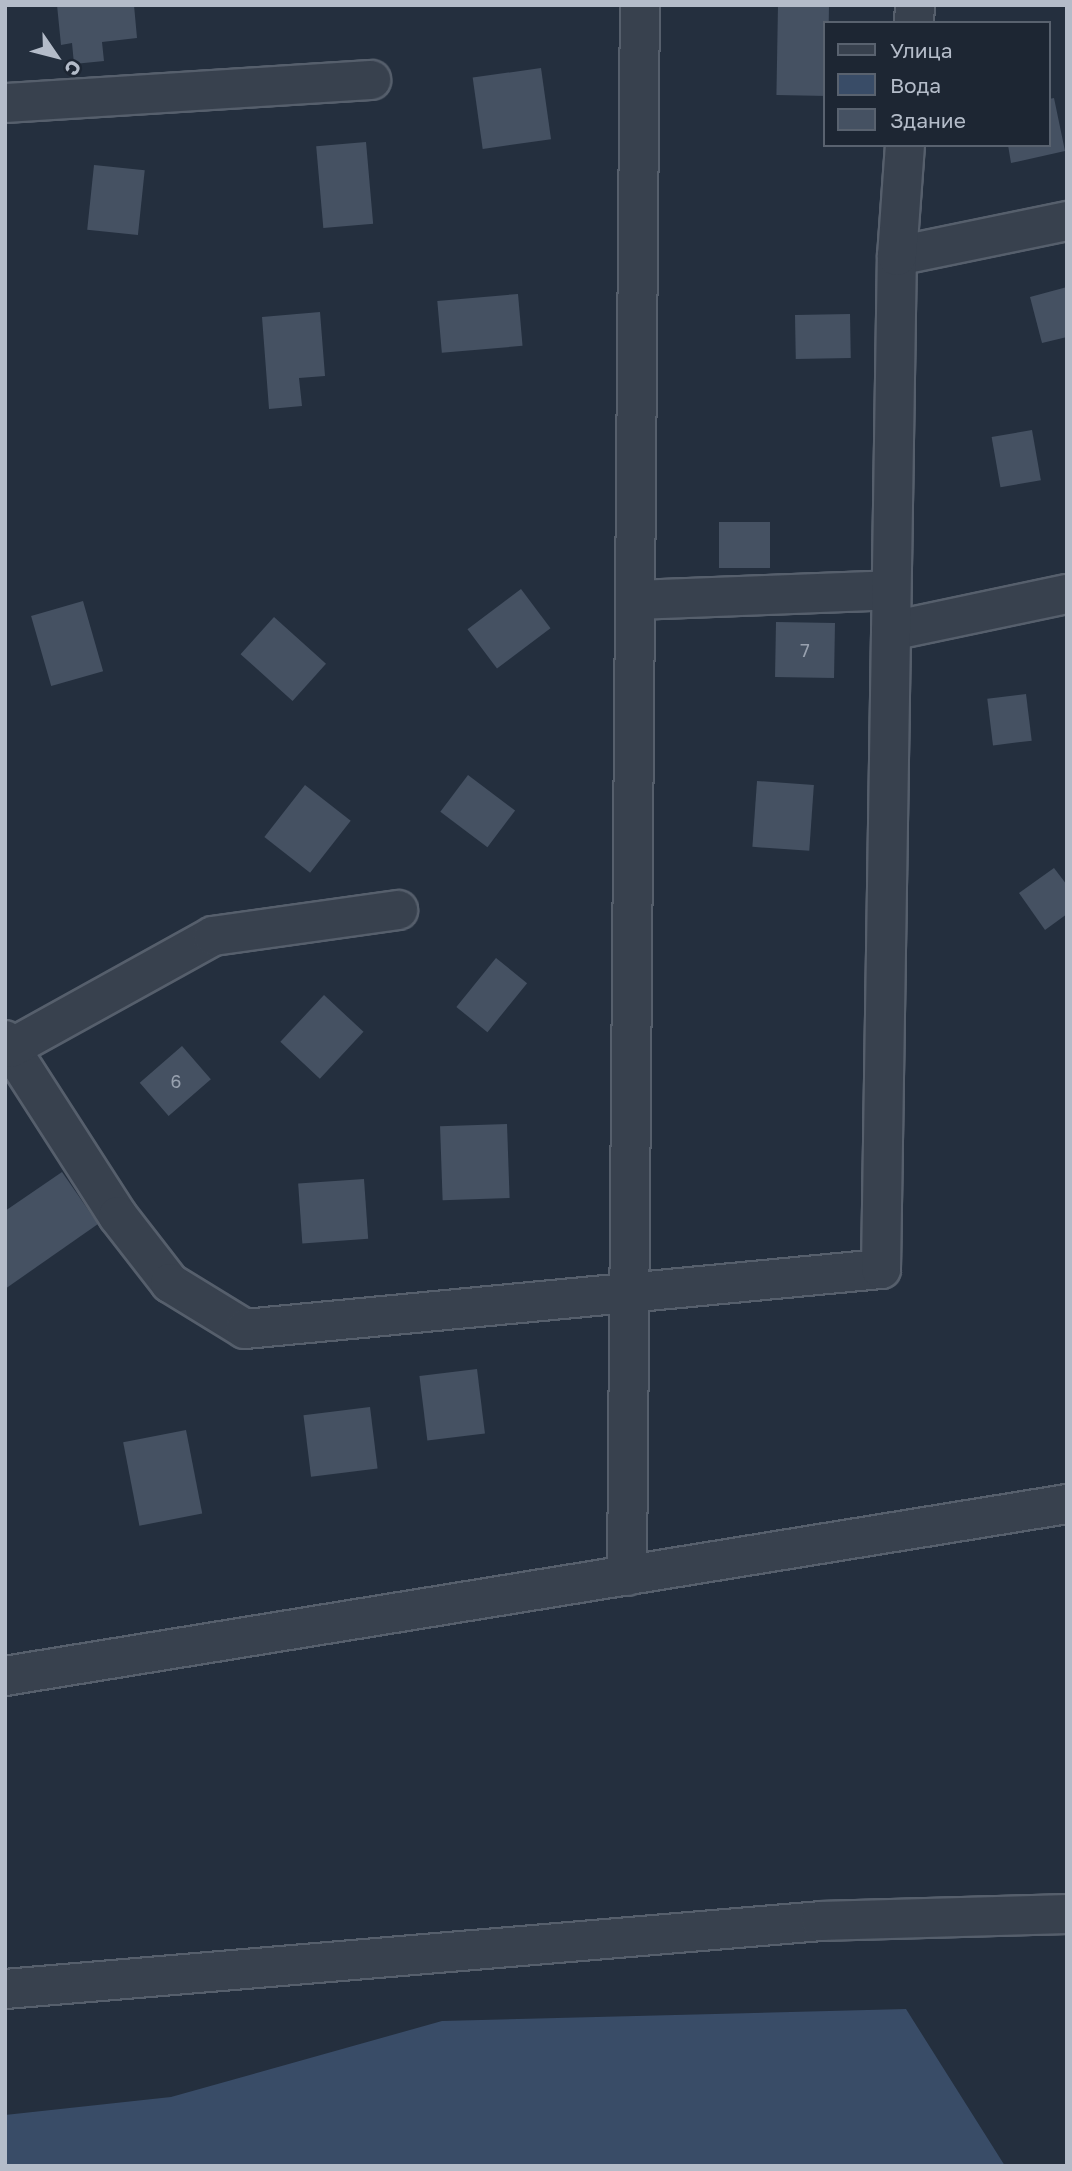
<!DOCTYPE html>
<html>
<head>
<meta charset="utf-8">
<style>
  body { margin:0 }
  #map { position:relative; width:1072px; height:2171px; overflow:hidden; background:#242f3e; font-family:"Golos Text",sans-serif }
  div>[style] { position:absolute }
  .water>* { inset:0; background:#394c67 }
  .building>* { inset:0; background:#455162; transform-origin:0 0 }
  .roads { filter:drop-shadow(2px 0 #565f6c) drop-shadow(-2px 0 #565f6c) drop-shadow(0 2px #565f6c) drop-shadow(0 -2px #565f6c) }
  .minor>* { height:38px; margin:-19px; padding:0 19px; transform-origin:19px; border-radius:19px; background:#38414e }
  span { translate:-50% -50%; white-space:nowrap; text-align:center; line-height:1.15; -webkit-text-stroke:5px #1d2633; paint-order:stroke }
  .number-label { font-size:18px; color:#98a1af }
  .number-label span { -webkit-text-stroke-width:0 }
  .frame { position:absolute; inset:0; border:7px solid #b4bcc9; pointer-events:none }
  .legend { position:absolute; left:823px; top:21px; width:228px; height:126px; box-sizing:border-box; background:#1d2633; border:2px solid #59626f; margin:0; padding:9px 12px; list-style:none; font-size:21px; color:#b4bcc9 }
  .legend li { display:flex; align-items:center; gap:14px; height:35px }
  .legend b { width:35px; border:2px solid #59626f }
  .north { position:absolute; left:21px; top:21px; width:70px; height:70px; -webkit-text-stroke:5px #1d2633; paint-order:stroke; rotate:125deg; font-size:19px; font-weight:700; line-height:28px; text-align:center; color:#b4bcc9 }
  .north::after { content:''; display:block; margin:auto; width:24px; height:32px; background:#b4bcc9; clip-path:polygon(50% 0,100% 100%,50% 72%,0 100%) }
</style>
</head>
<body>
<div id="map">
  <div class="water">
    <i style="clip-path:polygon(906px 2009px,1005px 2166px,5px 2166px,5px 2115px,171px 2097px,442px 2021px)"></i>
  </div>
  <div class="building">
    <i style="clip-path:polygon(57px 5px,134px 5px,137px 38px,102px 42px,104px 61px,74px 64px,72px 43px,61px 45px)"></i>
    <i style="left:778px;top:5px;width:51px;height:90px;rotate:1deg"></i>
    <i style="left:541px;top:68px;width:72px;height:69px;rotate:82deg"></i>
    <i style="clip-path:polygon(1054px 98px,1065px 151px,1011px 163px,1008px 145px,1049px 145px,1049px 99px)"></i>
    <i style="left:366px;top:142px;width:82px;height:50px;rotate:85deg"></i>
    <i style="left:94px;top:165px;width:51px;height:65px;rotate:6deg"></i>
    <i style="clip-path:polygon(1067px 287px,1067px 337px,1042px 343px,1030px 297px)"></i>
    <i style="left:518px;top:294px;width:52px;height:81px;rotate:85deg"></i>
    <i style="clip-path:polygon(320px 312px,325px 376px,299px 378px,302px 406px,269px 409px,262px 317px)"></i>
    <i style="left:850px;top:314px;width:44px;height:55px;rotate:89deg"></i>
    <i style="left:1032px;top:430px;width:51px;height:41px;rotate:80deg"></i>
    <i style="left:719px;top:522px;width:51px;height:46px"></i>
    <i style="left:521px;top:589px;width:49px;height:67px;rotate:53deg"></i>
    <i style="left:83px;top:601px;width:73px;height:54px;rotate:74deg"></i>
    <i style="left:274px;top:617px;width:70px;height:50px;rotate:42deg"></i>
    <i style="left:776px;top:622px;width:59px;height:55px;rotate:1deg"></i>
    <i style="left:1026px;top:694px;width:47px;height:39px;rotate:83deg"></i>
    <i style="left:468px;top:775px;width:59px;height:46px;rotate:37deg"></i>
    <i style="left:757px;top:781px;width:57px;height:66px;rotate:4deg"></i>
    <i style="left:305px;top:785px;width:58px;height:66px;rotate:38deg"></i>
    <i style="clip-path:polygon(1054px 868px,1067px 885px,1067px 914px,1045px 930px,1019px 893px)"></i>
    <i style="left:496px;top:958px;width:40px;height:63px;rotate:39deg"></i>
    <i style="left:324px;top:995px;width:54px;height:64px;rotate:43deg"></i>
    <i style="left:182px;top:1046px;width:44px;height:56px;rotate:49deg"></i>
    <i style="left:507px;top:1124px;width:74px;height:67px;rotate:88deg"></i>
    <i style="clip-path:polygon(62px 1172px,98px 1224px,5px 1289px,5px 1211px)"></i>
    <i style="left:364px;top:1179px;width:60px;height:66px;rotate:86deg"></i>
    <i style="left:477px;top:1369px;width:65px;height:58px;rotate:83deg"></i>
    <i style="left:370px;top:1407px;width:62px;height:67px;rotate:83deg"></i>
    <i style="left:186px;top:1430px;width:85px;height:64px;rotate:79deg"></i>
  </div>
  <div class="roads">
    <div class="minor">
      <i style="left:914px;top:23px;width:18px;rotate:-87deg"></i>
      <i style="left:5px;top:103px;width:367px;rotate:-3.6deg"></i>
      <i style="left:897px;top:256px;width:174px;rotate:-11.6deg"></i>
      <i style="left:635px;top:600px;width:256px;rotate:-2.2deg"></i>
      <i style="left:891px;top:631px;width:180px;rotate:-11.9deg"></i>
      <i style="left:5px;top:1040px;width:209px;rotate:57.3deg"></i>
      <i style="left:118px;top:1216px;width:85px;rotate:52.2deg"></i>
      <i style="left:170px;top:1283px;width:88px;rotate:31.5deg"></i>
      <i style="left:245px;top:1329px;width:639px;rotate:-5.39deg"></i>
      <i style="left:881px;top:1269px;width:1013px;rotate:-89.1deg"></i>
      <i style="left:897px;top:256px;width:111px;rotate:-85.9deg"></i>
      <i style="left:11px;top:1048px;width:231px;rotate:-29deg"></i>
      <i style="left:213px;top:936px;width:187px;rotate:-8deg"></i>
      <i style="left:627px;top:1576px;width:1571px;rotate:-89.53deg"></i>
      <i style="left:5px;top:1676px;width:1076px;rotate:-9.2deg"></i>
      <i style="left:5px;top:1989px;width:819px;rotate:-4.76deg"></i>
      <i style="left:821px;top:1921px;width:246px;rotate:-1.6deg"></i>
    </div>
  </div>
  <div class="number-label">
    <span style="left:805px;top:650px">7</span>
    <span style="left:176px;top:1081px">6</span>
  </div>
  <div class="frame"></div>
  <ul class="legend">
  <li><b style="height:9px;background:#38414e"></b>Улица</li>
  <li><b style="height:19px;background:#394c67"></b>Вода</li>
  <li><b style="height:19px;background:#455162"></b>Здание</li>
  </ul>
  <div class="north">С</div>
</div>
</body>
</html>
